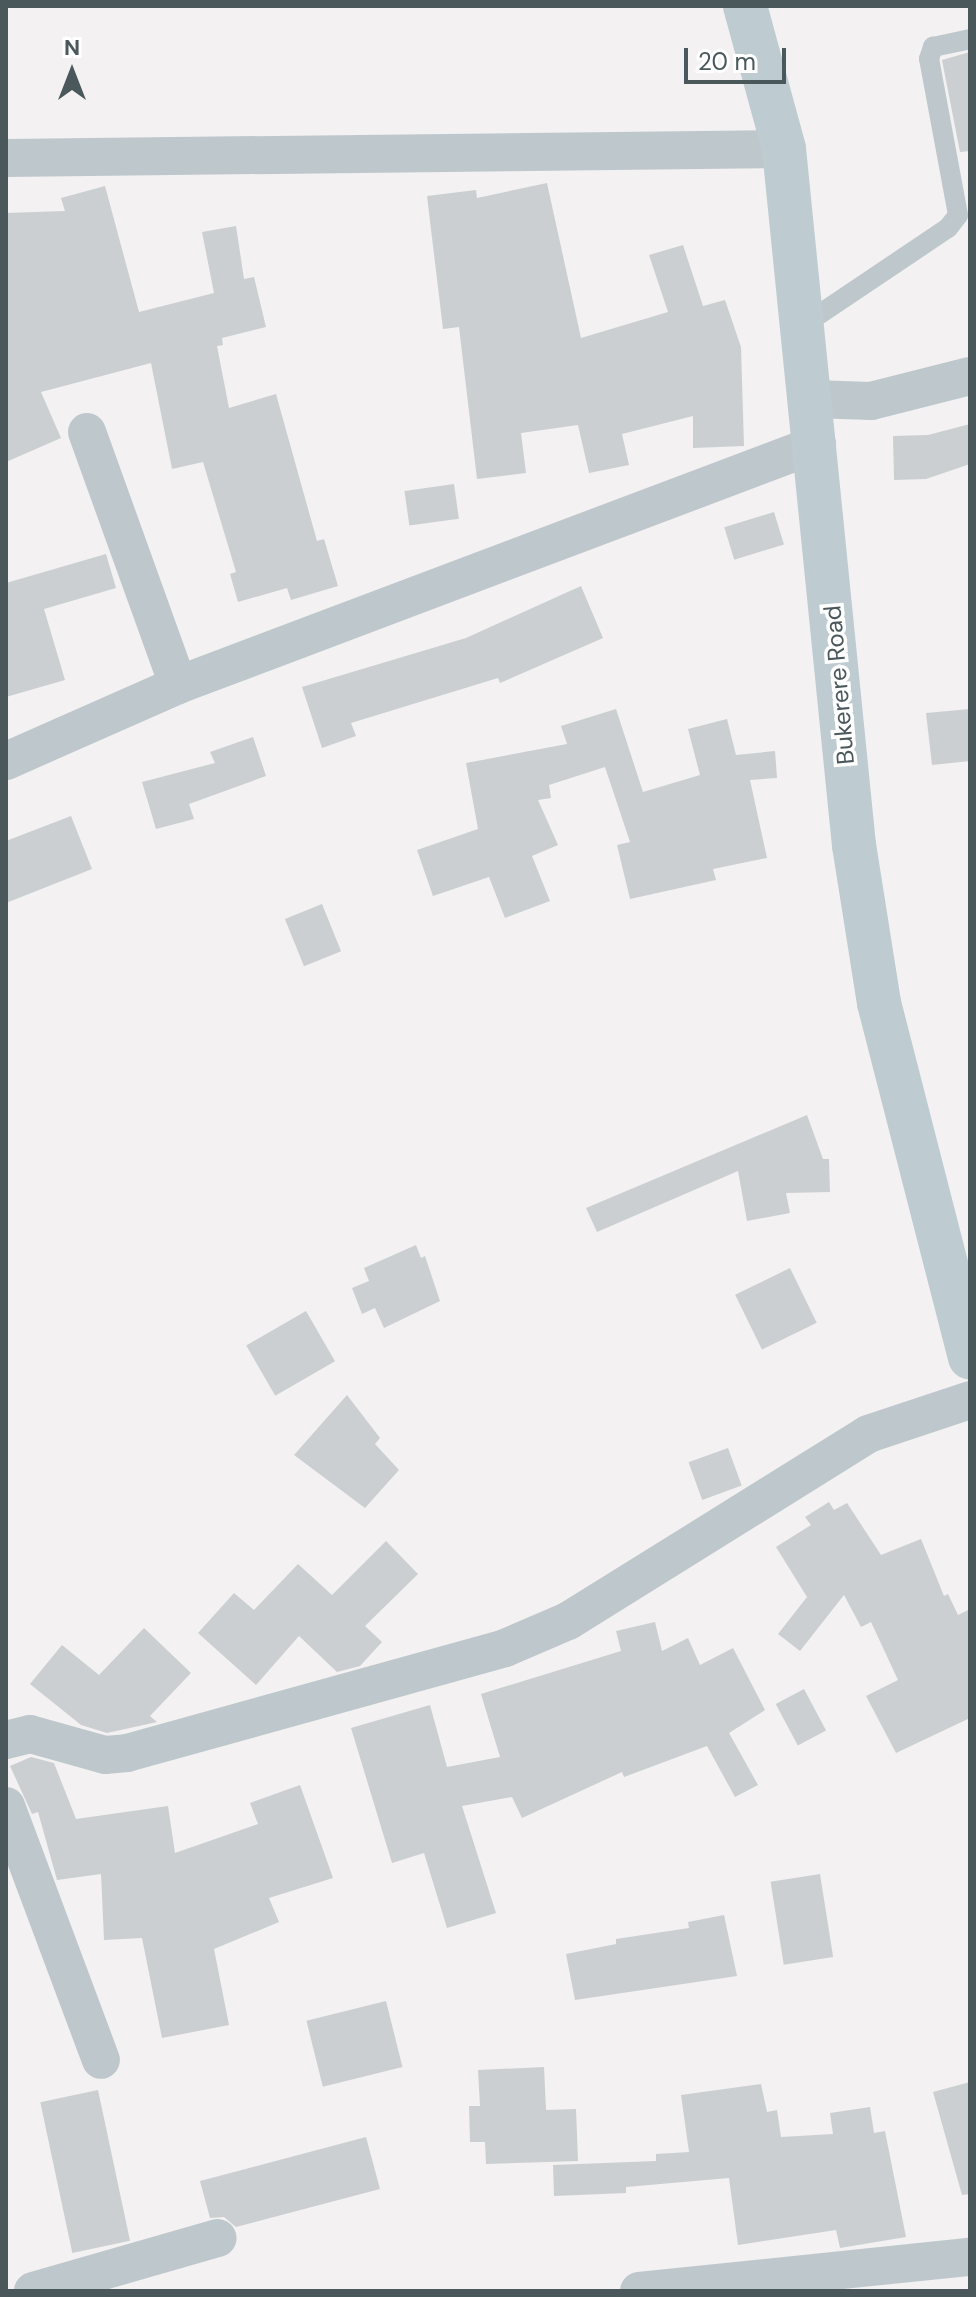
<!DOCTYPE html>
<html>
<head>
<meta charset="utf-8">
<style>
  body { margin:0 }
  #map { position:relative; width:976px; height:2297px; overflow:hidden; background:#f3f1f1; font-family:"DM Sans",sans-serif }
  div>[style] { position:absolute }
  .building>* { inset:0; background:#cbcfd2; transform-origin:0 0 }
  .lane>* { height:20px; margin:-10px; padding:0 10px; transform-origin:10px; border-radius:10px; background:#bec8cc }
  .street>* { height:38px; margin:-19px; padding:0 19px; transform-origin:19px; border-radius:19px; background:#bec8cc }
  .secondary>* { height:44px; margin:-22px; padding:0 22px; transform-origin:22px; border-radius:22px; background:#becbd0 }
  span { translate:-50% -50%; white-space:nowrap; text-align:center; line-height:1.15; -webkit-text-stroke:7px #fff; paint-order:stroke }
  .street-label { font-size:24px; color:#4a585c }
  .frame { position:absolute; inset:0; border:8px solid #4a585c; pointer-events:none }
  .north { position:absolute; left:32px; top:32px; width:80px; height:80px; -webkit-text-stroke:6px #fff; paint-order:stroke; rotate:0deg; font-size:22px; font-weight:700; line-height:32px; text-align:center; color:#4a585c }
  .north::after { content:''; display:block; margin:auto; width:28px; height:36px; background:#4a585c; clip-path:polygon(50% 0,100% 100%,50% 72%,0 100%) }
  .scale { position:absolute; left:684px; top:48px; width:102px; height:36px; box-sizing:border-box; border:4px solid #4a585c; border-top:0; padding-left:10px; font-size:24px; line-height:28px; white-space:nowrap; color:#4a585c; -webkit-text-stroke:6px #fff; paint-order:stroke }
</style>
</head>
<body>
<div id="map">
  <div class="building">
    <i style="clip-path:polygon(970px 52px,970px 151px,960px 152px,942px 60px)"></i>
    <i style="clip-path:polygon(547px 183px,581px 338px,668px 312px,649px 255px,683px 245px,703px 306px,725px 300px,741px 347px,744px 446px,693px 448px,693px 416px,622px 434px,629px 465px,589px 473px,578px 425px,521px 433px,526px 473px,477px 479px,459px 327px,443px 329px,427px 196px,476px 190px,477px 198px)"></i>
    <i style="clip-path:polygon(105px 186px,139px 312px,214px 293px,202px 232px,236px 226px,244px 279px,254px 277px,266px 327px,222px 338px,223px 345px,217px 346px,229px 408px,276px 394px,317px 541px,324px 539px,338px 586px,291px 600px,287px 588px,238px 602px,230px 574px,236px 572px,203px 462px,172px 469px,151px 363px,41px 392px,61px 438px,6px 462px,6px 213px,65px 211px,61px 198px)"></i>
    <i style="clip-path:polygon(970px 424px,970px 464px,926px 479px,894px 480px,893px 436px,928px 435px)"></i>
    <i style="left:454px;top:484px;width:35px;height:50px;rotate:82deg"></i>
    <i style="left:774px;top:512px;width:34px;height:52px;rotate:73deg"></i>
    <i style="clip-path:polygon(106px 554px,116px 588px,44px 609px,65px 680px,6px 697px,6px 583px)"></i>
    <i style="clip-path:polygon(581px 586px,603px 638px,500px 683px,498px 678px,351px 723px,356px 736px,322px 748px,302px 687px,466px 638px)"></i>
    <i style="clip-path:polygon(616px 709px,643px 792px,700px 775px,688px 729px,727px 719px,736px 755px,775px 751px,777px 778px,750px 780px,767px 858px,713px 869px,716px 880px,630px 899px,617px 845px,630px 842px,605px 767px,549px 785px,551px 798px,538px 800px,558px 845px,532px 856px,550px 901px,505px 918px,489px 877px,433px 896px,417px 850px,478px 829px,466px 763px,567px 744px,561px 726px)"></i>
    <i style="clip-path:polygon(970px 709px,970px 761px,932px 765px,926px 713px)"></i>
    <i style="clip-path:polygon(253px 737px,266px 776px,189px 804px,194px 819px,156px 829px,142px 782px,215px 763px,210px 752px)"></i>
    <i style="clip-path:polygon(71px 816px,92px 869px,6px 903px,6px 841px)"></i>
    <i style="left:322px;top:904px;width:51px;height:40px;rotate:68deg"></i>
    <i style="clip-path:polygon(807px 1115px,823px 1159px,829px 1159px,830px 1192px,786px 1193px,790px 1213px,747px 1221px,738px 1171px,597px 1232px,586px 1208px)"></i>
    <i style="clip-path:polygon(416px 1245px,421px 1258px,425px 1256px,440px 1301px,384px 1328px,375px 1308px,362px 1314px,352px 1288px,369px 1281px,364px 1268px)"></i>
    <i style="left:790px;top:1268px;width:61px;height:61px;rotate:64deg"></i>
    <i style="left:306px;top:1311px;width:58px;height:69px;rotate:60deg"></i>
    <i style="clip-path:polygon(347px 1395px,380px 1438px,375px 1444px,399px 1470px,365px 1508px,294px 1455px)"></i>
    <i style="left:728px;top:1448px;width:40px;height:42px;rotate:70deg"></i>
    <i style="clip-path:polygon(829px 1502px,834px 1510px,847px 1503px,881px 1555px,921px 1539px,944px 1596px,948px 1594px,958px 1615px,970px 1609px,970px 1718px,896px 1753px,866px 1696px,898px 1680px,871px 1622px,861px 1627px,844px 1595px,800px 1651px,778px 1634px,807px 1597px,776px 1547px,811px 1525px,805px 1517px)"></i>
    <i style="clip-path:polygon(386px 1541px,418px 1574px,365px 1626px,382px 1642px,360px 1666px,337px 1672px,299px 1636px,256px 1685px,198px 1633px,234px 1593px,254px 1610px,298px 1564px,332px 1595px)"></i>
    <i style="clip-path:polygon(655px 1622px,662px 1651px,688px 1638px,700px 1665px,733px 1648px,765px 1710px,729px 1733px,758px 1785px,735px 1797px,707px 1746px,624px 1777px,622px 1772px,522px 1818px,512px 1797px,462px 1806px,496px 1913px,447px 1928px,424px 1853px,392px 1863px,351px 1728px,430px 1705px,447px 1767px,500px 1757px,481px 1694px,621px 1651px,616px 1631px)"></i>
    <i style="clip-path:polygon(144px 1628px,191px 1673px,150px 1716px,157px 1722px,107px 1733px,81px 1725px,30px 1684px,62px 1645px,99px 1675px)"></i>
    <i style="left:804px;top:1689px;width:47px;height:32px;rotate:62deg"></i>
    <i style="clip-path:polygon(31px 1757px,54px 1763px,76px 1819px,168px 1806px,175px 1853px,258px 1824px,250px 1803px,300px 1785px,333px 1878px,269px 1898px,279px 1922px,214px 1949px,229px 2025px,162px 2038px,142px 1938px,104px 1940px,101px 1874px,57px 1880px,38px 1812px,32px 1814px,10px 1766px)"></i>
    <i style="left:820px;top:1874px;width:84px;height:50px;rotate:81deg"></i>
    <i style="clip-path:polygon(724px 1915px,737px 1976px,575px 2000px,566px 1954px,616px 1944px,616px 1939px,689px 1928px,688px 1922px)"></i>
    <i style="left:386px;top:2001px;width:68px;height:82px;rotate:76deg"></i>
    <i style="clip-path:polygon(544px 2067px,546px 2110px,576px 2109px,578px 2161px,486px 2164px,485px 2142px,470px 2142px,469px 2106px,480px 2106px,478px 2070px)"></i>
    <i style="clip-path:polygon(970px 2082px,970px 2194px,962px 2195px,933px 2092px)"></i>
    <i style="clip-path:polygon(761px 2084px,767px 2112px,777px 2110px,781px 2137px,833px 2134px,830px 2113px,870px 2107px,874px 2133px,885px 2131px,906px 2237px,840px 2248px,836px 2230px,738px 2245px,729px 2178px,626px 2187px,626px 2193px,554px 2196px,553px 2165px,656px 2161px,656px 2154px,689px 2152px,681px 2095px)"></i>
    <i style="left:98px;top:2090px;width:154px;height:59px;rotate:78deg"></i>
    <i style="clip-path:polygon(366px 2137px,380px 2189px,236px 2227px,224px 2217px,210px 2218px,200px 2181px)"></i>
  </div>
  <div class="lane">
    <i style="left:805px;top:324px;width:172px;rotate:-33.9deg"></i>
    <i style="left:948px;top:228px;width:16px;rotate:-52deg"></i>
    <i style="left:958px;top:215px;width:159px;rotate:-100.5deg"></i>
    <i style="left:929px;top:59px;width:13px;rotate:-72deg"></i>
    <i style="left:933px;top:47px;width:38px;rotate:-12deg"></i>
  </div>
  <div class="street">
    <i style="left:6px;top:158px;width:778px;rotate:-0.66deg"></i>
    <i style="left:812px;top:399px;width:59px;rotate:1.9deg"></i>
    <i style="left:871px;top:401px;width:102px;rotate:-14.2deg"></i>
    <i style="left:87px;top:432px;width:269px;rotate:70.2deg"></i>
    <i style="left:6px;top:761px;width:188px;rotate:-23.8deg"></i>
    <i style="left:178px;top:685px;width:683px;rotate:-20.66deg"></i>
    <i style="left:6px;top:1740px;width:25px;rotate:-14deg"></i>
    <i style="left:30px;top:1734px;width:78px;rotate:15.6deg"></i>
    <i style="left:105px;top:1755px;width:22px;rotate:-5deg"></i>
    <i style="left:127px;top:1753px;width:392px;rotate:-15.5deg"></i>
    <i style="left:505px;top:1648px;width:69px;rotate:-23.2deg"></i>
    <i style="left:568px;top:1621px;width:354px;rotate:-31.9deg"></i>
    <i style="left:868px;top:1434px;width:108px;rotate:-18.4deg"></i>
    <i style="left:6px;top:1806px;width:271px;rotate:69.5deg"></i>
    <i style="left:33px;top:2291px;width:192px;rotate:-16deg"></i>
    <i style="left:639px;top:2291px;width:333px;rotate:-5.9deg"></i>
  </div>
  <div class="secondary">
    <i style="left:745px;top:6px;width:148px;rotate:74.7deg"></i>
    <i style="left:784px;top:149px;width:700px;rotate:84.26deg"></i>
    <i style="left:854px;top:845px;width:160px;rotate:81deg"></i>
    <i style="left:879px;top:1003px;width:366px;rotate:75.6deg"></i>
  </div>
  <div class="street-label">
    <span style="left:839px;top:685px;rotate:-95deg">Bukerere Road</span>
  </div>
  <div class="frame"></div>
  <div class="north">N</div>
  <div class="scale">20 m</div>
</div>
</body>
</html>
